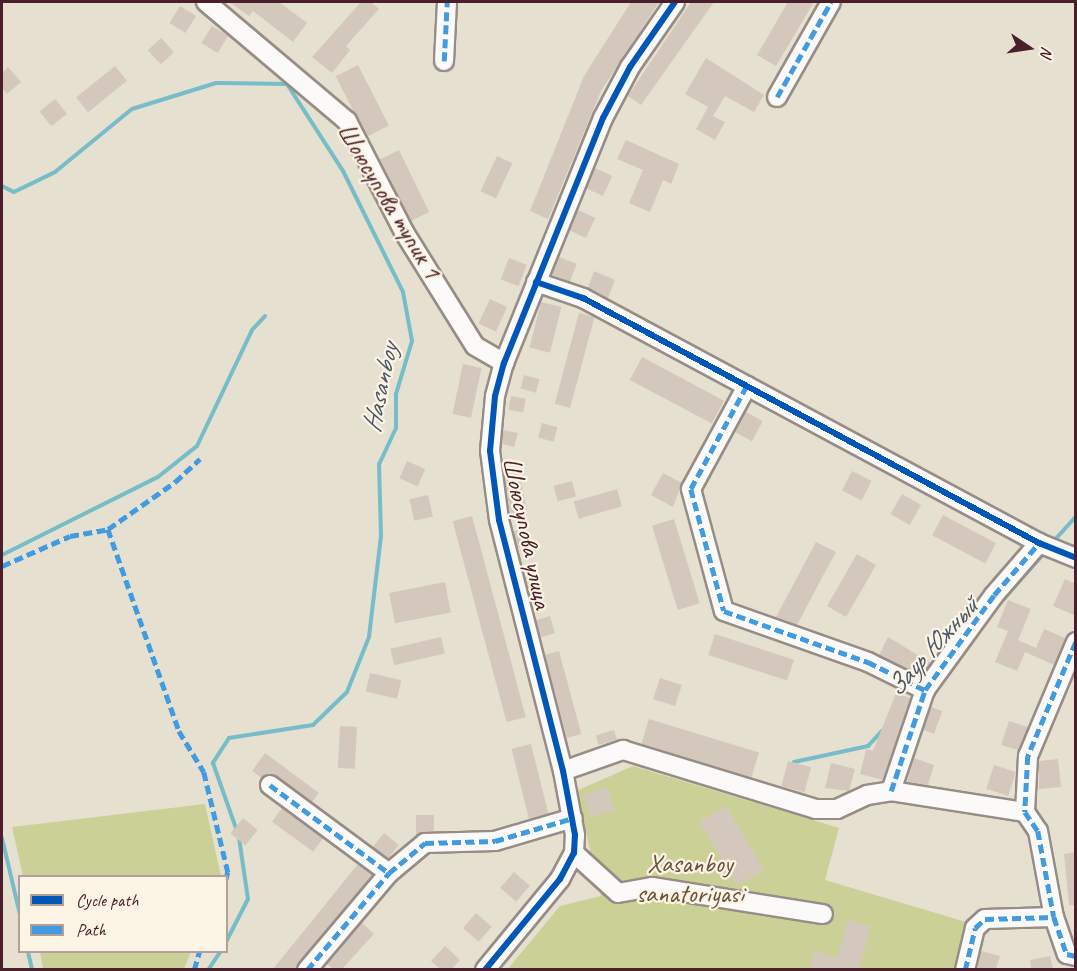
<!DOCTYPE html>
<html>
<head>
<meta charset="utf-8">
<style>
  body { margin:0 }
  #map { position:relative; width:1077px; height:971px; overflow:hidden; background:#e5e0cf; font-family:Caveat,sans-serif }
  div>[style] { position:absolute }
  .green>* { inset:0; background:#cbd196 }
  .stream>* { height:4px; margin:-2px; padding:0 2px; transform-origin:2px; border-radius:2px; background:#77bcc9 }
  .building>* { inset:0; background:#d4c8bd; transform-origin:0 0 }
  .roads { filter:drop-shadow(2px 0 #978d86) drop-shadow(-2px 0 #978d86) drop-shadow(0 2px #978d86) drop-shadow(0 -2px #978d86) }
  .minor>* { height:18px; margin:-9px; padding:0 9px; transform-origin:9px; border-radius:9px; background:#fbfaf8 }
  .quiet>* { height:4.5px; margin-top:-2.25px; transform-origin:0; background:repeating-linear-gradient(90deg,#409be1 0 9px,transparent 0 13.5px) }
  .cycleway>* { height:6px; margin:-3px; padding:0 3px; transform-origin:3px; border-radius:3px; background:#0057b8 }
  span { translate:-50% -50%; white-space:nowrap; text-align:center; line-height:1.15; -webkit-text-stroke:4.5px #fcf5e5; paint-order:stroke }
  .street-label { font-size:26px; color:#4a1f2b }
  .park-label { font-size:26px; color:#6a513d }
  .water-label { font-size:27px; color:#495769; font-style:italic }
  .frame { position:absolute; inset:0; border:3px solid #4a1f2b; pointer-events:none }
  .legend { position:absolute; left:18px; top:875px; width:210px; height:78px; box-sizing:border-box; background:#fcf5e5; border:2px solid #b59f9b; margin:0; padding:8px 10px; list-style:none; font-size:18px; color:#4a1f2b }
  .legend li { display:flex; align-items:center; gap:12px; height:30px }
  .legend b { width:30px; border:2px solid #b59f9b }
  .north { position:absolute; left:999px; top:18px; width:60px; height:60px; -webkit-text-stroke:4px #fcf5e5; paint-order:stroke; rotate:103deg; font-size:16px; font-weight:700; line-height:24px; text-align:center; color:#4a1f2b }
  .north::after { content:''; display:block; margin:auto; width:21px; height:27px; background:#4a1f2b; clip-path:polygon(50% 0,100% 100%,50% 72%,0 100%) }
</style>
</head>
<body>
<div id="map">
  <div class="green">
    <i style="clip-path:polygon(633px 766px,839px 828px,825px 880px,966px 922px,956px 969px,507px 970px,560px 906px,601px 896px,576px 791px)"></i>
    <i style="clip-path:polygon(205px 804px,221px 876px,23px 876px,12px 827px)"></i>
    <i style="clip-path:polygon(40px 952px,191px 952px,184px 969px,34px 969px,43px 968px)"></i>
  </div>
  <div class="stream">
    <i style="left:2px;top:186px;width:13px;rotate:27deg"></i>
    <i style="left:14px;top:192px;width:46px;rotate:-26deg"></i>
    <i style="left:55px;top:172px;width:99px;rotate:-39.3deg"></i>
    <i style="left:132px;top:109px;width:88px;rotate:-17.2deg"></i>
    <i style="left:216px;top:83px;width:71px;rotate:0.8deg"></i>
    <i style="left:287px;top:84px;width:103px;rotate:57.2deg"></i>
    <i style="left:343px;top:171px;width:135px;rotate:63.6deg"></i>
    <i style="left:403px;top:292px;width:50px;rotate:79.6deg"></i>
    <i style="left:412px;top:341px;width:55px;rotate:106.8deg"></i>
    <i style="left:396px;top:394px;width:34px;rotate:90deg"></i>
    <i style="left:396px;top:428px;width:40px;rotate:115deg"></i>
    <i style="left:379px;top:464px;width:72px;rotate:88.4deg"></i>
    <i style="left:381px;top:536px;width:102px;rotate:96.8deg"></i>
    <i style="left:369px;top:637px;width:59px;rotate:111.8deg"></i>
    <i style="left:347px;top:692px;width:47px;rotate:135.9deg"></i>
    <i style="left:313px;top:725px;width:85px;rotate:171.2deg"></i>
    <i style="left:229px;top:738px;width:30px;rotate:123deg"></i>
    <i style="left:213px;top:763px;width:72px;rotate:70.6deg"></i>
    <i style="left:1052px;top:543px;width:36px;rotate:-48deg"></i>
    <i style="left:2px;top:555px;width:174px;rotate:-26.6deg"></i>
    <i style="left:158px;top:477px;width:50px;rotate:-38.5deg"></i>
    <i style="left:197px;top:446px;width:128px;rotate:-64.6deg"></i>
    <i style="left:252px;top:330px;width:19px;rotate:-47deg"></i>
    <i style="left:993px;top:611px;width:80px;rotate:-48.5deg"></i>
    <i style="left:794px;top:762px;width:76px;rotate:-12.2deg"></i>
    <i style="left:868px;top:746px;width:21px;rotate:-47deg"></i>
    <i style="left:2px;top:838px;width:79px;rotate:76.8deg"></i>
    <i style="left:226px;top:942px;width:48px;rotate:-62.9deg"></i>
    <i style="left:248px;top:899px;width:62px;rotate:-98.4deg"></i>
    <i style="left:28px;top:952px;width:18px;rotate:77deg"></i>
    <i style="left:208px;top:970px;width:22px;rotate:-56deg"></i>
  </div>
  <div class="building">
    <i style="clip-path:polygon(229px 2px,279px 2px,307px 23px,293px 42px,253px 11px,249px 16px)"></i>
    <i style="clip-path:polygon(361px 2px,371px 2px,379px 9px,346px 46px,350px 50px,332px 73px,312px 57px)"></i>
    <i style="clip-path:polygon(631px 2px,659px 2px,601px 91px,548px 219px,530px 211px,584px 76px)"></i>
    <i style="clip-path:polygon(691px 2px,714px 2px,641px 105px,628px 96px)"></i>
    <i style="clip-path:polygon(788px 2px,814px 2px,776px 66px,757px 55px)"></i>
    <i style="left:180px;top:6px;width:19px;height:20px;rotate:32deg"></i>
    <i style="left:212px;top:26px;width:19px;height:20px;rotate:32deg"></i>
    <i style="left:161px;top:38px;width:19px;height:18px;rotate:47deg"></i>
    <i style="clip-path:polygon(706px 58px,764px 95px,754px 112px,725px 96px,713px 116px,725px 122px,715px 140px,696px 129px,708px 107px,685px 94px)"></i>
    <i style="left:358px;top:65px;width:68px;height:25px;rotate:63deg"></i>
    <i style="left:115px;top:66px;width:19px;height:50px;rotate:51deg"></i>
    <i style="clip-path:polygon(8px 67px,21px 82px,7px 94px,2px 88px,2px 73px)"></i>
    <i style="left:55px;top:99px;width:19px;height:20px;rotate:51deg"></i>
    <i style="clip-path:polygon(626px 140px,679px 164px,671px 184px,663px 180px,650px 212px,629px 203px,643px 170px,617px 159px)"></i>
    <i style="left:399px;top:150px;width:69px;height:21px;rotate:64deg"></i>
    <i style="left:497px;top:156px;width:17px;height:39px;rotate:25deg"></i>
    <i style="left:595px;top:168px;width:19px;height:22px;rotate:25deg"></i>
    <i style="left:578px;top:210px;width:19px;height:22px;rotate:25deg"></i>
    <i style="left:559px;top:257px;width:19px;height:19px;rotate:21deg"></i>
    <i style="left:509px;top:258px;width:19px;height:23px;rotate:21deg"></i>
    <i style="clip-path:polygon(594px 271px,615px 280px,608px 298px,588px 288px)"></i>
    <i style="left:490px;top:299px;width:19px;height:27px;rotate:25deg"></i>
    <i style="left:541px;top:302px;width:21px;height:47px;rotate:14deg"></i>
    <i style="left:579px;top:313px;width:16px;height:94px;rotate:15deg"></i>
    <i style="left:642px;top:357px;width:93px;height:26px;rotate:28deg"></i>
    <i style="left:463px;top:364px;width:19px;height:51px;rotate:12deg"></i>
    <i style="left:524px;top:375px;width:16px;height:14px;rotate:15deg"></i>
    <i style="left:511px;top:396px;width:15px;height:14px;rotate:11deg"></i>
    <i style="left:746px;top:412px;width:19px;height:23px;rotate:28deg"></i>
    <i style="left:542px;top:423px;width:16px;height:15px;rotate:15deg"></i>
    <i style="clip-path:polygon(503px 430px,518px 433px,514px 447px,502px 444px)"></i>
    <i style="left:407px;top:461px;width:20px;height:19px;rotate:24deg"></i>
    <i style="clip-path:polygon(518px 469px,527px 510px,510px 514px,504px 473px)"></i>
    <i style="left:852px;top:471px;width:22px;height:22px;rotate:27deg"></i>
    <i style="clip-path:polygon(663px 473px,682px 483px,673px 507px,651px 495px)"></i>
    <i style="left:572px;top:481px;width:16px;height:19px;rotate:75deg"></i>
    <i style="left:617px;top:489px;width:18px;height:45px;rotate:74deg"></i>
    <i style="left:902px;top:494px;width:22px;height:23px;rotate:30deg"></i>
    <i style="left:428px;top:495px;width:22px;height:19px;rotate:77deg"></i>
    <i style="left:943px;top:515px;width:60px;height:23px;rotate:28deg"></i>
    <i style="left:472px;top:516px;width:208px;height:20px;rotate:75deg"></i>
    <i style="left:674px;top:519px;width:88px;height:23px;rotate:73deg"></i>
    <i style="left:527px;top:528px;width:17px;height:14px;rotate:77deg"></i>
    <i style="clip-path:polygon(816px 542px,836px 552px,825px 572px,797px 625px,776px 617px)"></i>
    <i style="left:857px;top:554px;width:22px;height:60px;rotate:30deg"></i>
    <i style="left:538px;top:574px;width:18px;height:13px;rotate:74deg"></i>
    <i style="clip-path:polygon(1065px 579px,1076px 584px,1076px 616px,1053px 606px)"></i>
    <i style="left:445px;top:582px;width:31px;height:57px;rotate:79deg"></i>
    <i style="clip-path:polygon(1008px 600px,1031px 609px,1018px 640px,1036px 648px,1044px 629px,1065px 638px,1054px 665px,1025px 652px,1017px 671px,995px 662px,1008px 631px,997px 627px)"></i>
    <i style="left:550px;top:616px;width:18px;height:15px;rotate:74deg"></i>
    <i style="left:715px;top:634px;width:83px;height:22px;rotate:18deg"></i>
    <i style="left:441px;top:637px;width:17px;height:52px;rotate:77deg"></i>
    <i style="clip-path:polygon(888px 637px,931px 663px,921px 676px,879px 655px)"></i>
    <i style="left:559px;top:651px;width:86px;height:15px;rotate:75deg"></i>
    <i style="left:370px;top:673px;width:32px;height:19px;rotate:13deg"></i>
    <i style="left:660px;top:678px;width:23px;height:22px;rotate:18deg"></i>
    <i style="clip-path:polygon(896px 693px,910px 698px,883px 780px,860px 774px,866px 749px,873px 751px)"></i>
    <i style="left:931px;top:707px;width:12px;height:24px;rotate:20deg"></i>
    <i style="left:649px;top:719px;width:115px;height:26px;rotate:17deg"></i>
    <i style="clip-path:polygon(1009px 721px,1028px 727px,1018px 750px,1001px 745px)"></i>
    <i style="left:340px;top:726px;width:17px;height:42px;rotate:3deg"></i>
    <i style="left:614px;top:730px;width:10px;height:19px;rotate:73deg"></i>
    <i style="left:531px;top:744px;width:72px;height:20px;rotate:76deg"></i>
    <i style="clip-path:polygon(265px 753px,319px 793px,312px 802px,276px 776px,262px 778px,252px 771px)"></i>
    <i style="clip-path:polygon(914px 758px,934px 765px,928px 785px,907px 782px)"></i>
    <i style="clip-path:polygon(1058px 759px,1061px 787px,1039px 789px,1039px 761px)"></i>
    <i style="left:788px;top:761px;width:24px;height:26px;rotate:15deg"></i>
    <i style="clip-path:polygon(831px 763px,855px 769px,849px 791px,825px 788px)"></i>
    <i style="left:994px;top:765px;width:23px;height:25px;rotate:18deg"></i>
    <i style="left:607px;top:787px;width:24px;height:25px;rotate:71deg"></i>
    <i style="left:726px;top:806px;width:74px;height:31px;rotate:59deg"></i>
    <i style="left:282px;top:808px;width:51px;height:17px;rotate:36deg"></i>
    <i style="clip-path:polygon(416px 815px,434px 815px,434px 831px,416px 835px)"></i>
    <i style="left:243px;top:818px;width:19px;height:20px;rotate:39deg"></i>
    <i style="left:384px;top:833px;width:19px;height:18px;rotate:39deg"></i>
    <i style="clip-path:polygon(1076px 852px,1076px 905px,1069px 905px,1064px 854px)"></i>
    <i style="clip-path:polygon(358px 864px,373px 875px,296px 969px,273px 969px)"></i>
    <i style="left:514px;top:872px;width:21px;height:21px;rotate:41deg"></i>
    <i style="left:476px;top:913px;width:21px;height:20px;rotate:41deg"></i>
    <i style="clip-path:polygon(848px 920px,871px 927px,859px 969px,809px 969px,814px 951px,837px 958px)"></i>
    <i style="clip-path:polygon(362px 923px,374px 934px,342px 969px,333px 969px,327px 964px)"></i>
    <i style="clip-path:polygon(445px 946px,460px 960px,452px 969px,440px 969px,431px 961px)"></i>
    <i style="clip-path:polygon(981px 951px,1000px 956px,996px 969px,977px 969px)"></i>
    <i style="clip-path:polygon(1050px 956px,1053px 969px,1031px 969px,1030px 960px)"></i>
  </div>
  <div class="roads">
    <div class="minor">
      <i style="left:206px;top:2px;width:185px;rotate:40.2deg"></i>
      <i style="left:347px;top:121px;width:125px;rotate:62.8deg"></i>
      <i style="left:404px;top:232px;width:134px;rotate:58.1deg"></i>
      <i style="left:475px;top:346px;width:34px;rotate:30deg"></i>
      <i style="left:444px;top:61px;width:59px;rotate:-87.1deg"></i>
      <i style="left:777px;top:97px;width:109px;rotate:-60.4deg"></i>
      <i style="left:536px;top:282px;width:50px;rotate:18.8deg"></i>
      <i style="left:583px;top:298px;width:518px;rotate:28.25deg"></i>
      <i style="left:1039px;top:543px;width:40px;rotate:22deg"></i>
      <i style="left:747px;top:386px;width:117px;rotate:118.5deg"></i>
      <i style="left:691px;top:489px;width:126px;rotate:74.9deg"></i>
      <i style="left:724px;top:611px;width:153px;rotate:19.5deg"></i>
      <i style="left:868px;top:662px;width:64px;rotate:26.2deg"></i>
      <i style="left:1076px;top:642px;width:124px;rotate:112.8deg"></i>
      <i style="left:1028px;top:756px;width:56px;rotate:93.1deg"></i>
      <i style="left:1025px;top:812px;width:23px;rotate:56deg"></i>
      <i style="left:1038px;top:831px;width:87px;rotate:79.5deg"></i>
      <i style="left:1054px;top:917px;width:39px;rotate:71deg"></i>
      <i style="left:1067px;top:954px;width:9px;rotate:13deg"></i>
      <i style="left:563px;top:771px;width:64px;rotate:-19.3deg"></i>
      <i style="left:623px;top:750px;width:202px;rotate:17deg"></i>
      <i style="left:816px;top:809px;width:21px"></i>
      <i style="left:837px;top:809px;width:33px;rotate:-25deg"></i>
      <i style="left:867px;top:795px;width:24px;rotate:-9deg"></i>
      <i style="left:891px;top:791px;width:136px;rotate:8.9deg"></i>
      <i style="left:270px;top:785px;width:148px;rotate:36.5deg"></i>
      <i style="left:891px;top:791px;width:107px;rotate:-71.4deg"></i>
      <i style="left:925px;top:690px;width:117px;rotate:-54deg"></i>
      <i style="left:994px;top:595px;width:69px;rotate:-49.1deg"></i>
      <i style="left:574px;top:853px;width:59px;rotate:42.3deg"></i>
      <i style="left:618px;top:893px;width:35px;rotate:-10deg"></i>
      <i style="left:652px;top:887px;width:173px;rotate:9deg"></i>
      <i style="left:307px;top:970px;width:127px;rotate:-49.8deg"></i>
      <i style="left:389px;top:873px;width:47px;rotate:-39.8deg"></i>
      <i style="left:425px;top:843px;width:70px;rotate:-1.6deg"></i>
      <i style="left:495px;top:841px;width:81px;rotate:-16.4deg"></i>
      <i style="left:485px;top:970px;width:118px;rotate:-50.5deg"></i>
      <i style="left:560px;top:879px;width:30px;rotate:-62deg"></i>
      <i style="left:574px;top:853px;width:18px;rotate:-87deg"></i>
      <i style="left:575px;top:835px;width:65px;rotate:-100.6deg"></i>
      <i style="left:563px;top:771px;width:259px;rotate:-104.3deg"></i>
      <i style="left:499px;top:520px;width:70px;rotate:-97.4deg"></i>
      <i style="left:490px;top:451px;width:55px;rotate:-84.8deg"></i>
      <i style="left:495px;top:396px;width:34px;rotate:-75deg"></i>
      <i style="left:504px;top:363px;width:264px;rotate:-68deg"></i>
      <i style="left:603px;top:118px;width:58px;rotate:-62.1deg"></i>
      <i style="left:630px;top:67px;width:79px;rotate:-55.3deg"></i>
      <i style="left:965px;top:970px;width:43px;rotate:-76.6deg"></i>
      <i style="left:975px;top:928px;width:13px;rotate:-42deg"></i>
      <i style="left:985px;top:919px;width:69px;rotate:-1.7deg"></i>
    </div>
  </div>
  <div class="quiet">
    <i style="left:444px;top:61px;width:59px;rotate:-87.1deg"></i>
    <i style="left:777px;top:97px;width:109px;rotate:-60.4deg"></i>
    <i style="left:747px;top:386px;width:117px;rotate:118.5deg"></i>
    <i style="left:691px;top:489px;width:126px;rotate:74.9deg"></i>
    <i style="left:724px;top:611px;width:153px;rotate:19.5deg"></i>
    <i style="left:868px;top:662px;width:64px;rotate:26.2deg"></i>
    <i style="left:108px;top:529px;width:82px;rotate:-35deg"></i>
    <i style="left:175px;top:482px;width:34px;rotate:-43deg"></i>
    <i style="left:2px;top:566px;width:74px;rotate:-23.8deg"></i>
    <i style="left:70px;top:536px;width:39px;rotate:-10deg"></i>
    <i style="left:108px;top:529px;width:214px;rotate:70.6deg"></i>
    <i style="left:179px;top:731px;width:48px;rotate:58.6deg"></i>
    <i style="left:204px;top:772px;width:103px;rotate:76.5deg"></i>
    <i style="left:228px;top:872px;width:8px;rotate:104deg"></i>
    <i style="left:1076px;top:642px;width:124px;rotate:112.8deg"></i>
    <i style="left:1028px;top:756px;width:56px;rotate:93.1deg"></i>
    <i style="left:1025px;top:812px;width:23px;rotate:56deg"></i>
    <i style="left:1038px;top:831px;width:87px;rotate:79.5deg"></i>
    <i style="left:1054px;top:917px;width:39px;rotate:71deg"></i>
    <i style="left:1067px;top:954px;width:9px;rotate:13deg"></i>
    <i style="left:270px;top:785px;width:148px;rotate:36.5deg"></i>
    <i style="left:891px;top:791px;width:107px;rotate:-71.4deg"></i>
    <i style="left:925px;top:690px;width:117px;rotate:-54deg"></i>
    <i style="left:994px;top:595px;width:69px;rotate:-49.1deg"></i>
    <i style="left:194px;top:970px;width:19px;rotate:-74deg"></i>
    <i style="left:307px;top:970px;width:127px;rotate:-49.8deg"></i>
    <i style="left:389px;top:873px;width:47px;rotate:-39.8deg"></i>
    <i style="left:425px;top:843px;width:70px;rotate:-1.6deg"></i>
    <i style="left:495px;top:841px;width:81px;rotate:-16.4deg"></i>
    <i style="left:965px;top:970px;width:43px;rotate:-76.6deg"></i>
    <i style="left:975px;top:928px;width:13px;rotate:-42deg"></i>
    <i style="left:985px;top:919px;width:69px;rotate:-1.7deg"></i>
  </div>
  <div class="cycleway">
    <i style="left:536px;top:282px;width:50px;rotate:18.8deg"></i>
    <i style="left:583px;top:298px;width:518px;rotate:28.25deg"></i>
    <i style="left:1039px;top:543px;width:40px;rotate:22deg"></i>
    <i style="left:485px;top:970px;width:118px;rotate:-50.5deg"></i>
    <i style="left:560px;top:879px;width:30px;rotate:-62deg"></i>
    <i style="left:574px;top:853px;width:18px;rotate:-87deg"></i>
    <i style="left:575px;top:835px;width:65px;rotate:-100.6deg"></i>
    <i style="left:563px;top:771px;width:259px;rotate:-104.3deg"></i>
    <i style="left:499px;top:520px;width:70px;rotate:-97.4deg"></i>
    <i style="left:490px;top:451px;width:55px;rotate:-84.8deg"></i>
    <i style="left:495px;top:396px;width:34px;rotate:-75deg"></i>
    <i style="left:504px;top:363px;width:264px;rotate:-68deg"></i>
    <i style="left:603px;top:118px;width:58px;rotate:-62.1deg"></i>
    <i style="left:630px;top:67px;width:79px;rotate:-55.3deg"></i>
  </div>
  <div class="street-label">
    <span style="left:389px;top:201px;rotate:59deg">Шоюсупова тупик 1</span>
    <span style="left:527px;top:533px;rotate:78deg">Шоюсупова улица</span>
  </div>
  <div class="park-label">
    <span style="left:690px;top:879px">Xasanboy<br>sanatoriyasi</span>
  </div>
  <div class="water-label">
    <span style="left:380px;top:388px;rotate:-78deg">Hasanboy</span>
    <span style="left:932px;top:647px;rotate:-48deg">Заур Южный</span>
  </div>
  <div class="frame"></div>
  <ul class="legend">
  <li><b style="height:8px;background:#0057b8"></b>Cycle path</li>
  <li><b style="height:8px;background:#409be1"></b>Path</li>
  </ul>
  <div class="north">N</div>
</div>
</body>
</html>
